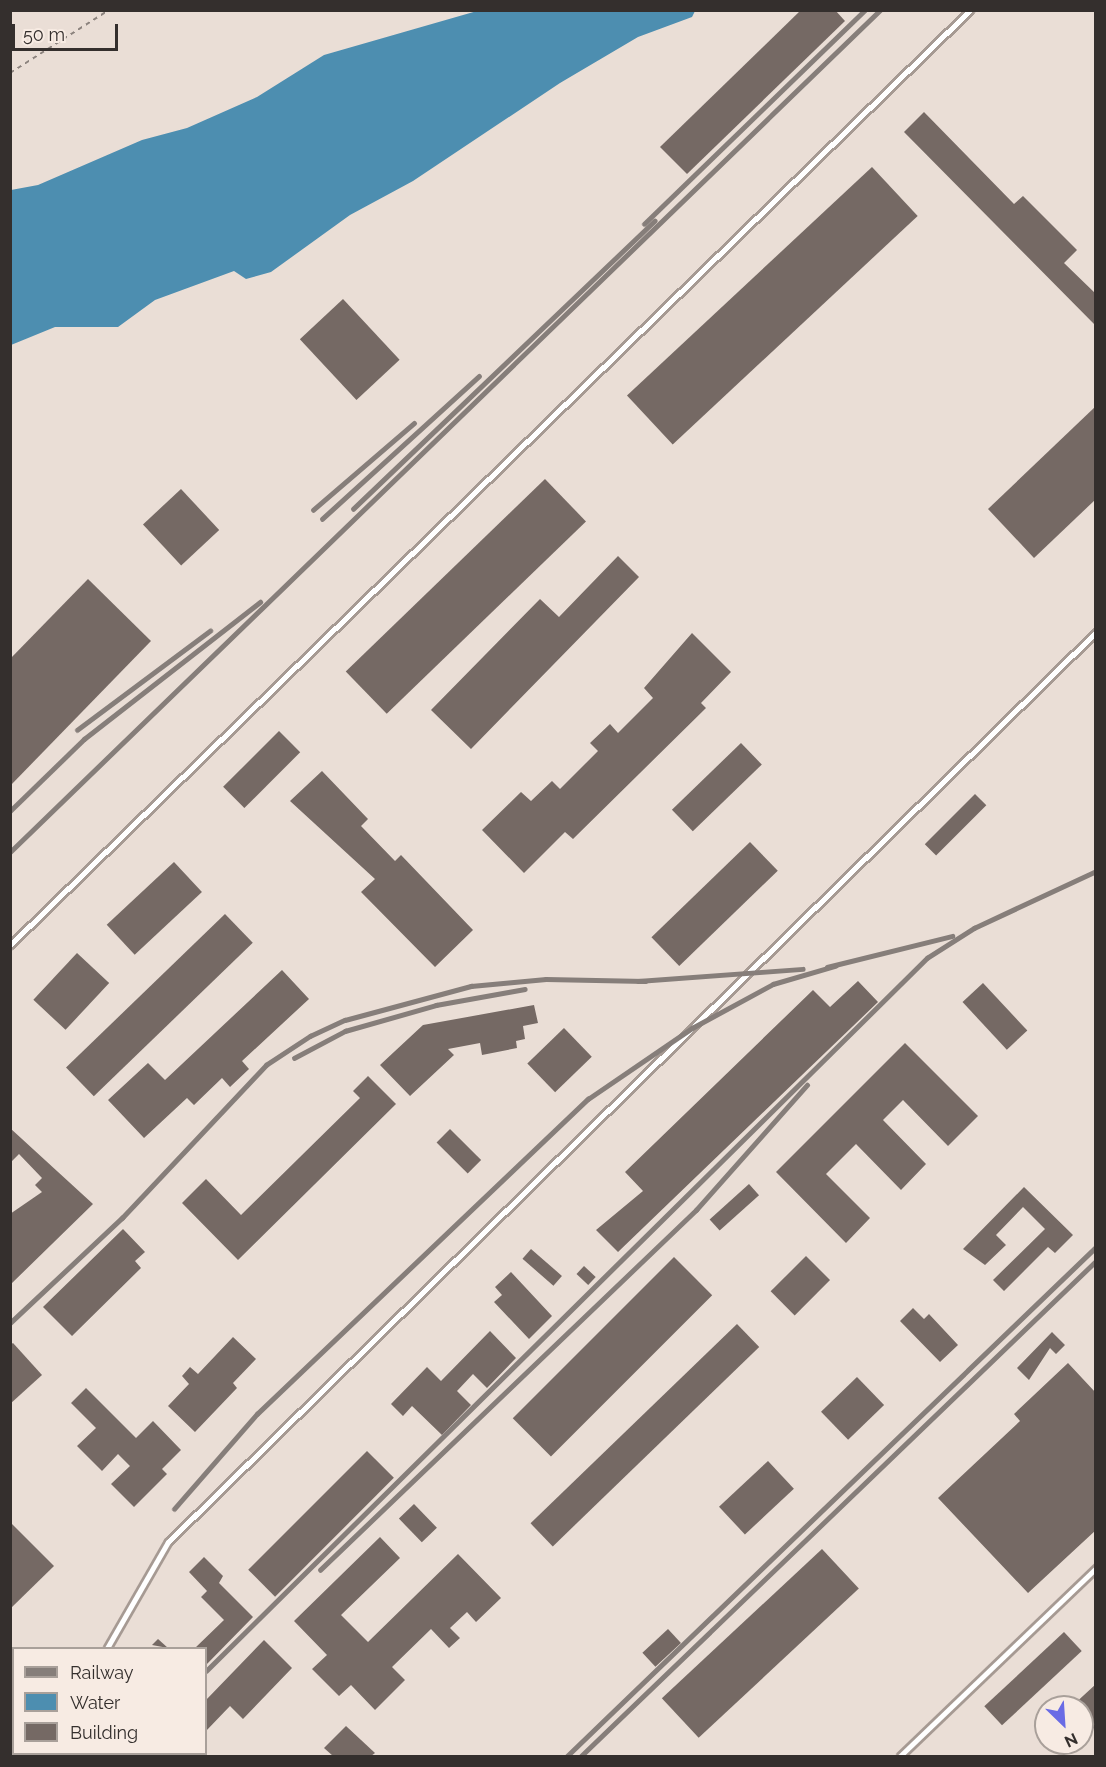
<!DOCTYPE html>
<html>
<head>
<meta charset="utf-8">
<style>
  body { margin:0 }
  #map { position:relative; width:1106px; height:1767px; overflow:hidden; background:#eaded6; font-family:Raleway,sans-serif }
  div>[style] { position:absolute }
  .water>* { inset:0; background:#4d8eb0 }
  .building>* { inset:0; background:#756964; transform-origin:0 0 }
  .path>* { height:2px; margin-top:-1px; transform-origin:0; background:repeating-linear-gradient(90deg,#8c837e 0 4.5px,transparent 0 9px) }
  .roads { filter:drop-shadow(2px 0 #a69a93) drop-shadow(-2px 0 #a69a93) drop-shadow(0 2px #a69a93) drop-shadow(0 -2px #a69a93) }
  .lane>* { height:5px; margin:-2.5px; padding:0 2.5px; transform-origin:2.5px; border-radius:2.5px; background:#fff }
  .rail>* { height:4.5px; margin:-2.25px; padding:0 2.25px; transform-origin:2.25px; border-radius:2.25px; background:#867e7a }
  span { translate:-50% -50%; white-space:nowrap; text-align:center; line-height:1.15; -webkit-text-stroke:6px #f7ebe3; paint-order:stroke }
  .frame { position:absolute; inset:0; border:12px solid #342f2d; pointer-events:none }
  .legend { position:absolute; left:12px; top:1647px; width:195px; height:108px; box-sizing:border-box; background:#f7ebe3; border:2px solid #a9a09a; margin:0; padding:8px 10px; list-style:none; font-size:18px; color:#342f2d }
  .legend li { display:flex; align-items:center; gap:12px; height:30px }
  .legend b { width:30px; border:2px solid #a9a09a }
  .north { position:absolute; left:1034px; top:1695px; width:60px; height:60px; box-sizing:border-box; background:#f7ebe3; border:2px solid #a9a09a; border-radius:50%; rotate:155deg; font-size:16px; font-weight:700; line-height:24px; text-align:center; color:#342f2d }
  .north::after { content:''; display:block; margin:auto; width:21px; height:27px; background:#696be5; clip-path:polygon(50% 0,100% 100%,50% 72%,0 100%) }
  .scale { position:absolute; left:12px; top:24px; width:106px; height:27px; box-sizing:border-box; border:3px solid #342f2d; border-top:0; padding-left:8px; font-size:18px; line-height:21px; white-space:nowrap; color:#342f2d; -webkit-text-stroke:4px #f7ebe3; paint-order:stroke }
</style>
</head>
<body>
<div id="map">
  <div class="water">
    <i style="clip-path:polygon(477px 11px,695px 11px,692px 17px,638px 37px,560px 83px,413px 181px,350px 215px,271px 272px,246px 279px,234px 271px,155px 300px,118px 327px,55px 327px,11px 345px,11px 190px,38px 185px,142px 140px,187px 128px,257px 97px,324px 55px)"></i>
  </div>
  <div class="building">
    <i style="clip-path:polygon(801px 10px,835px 10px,845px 21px,687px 174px,660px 147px)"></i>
    <i style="clip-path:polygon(924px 112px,1014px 204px,1023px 196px,1077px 250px,1064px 263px,1096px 294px,1096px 326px,904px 132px)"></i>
    <i style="left:872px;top:167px;width:67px;height:335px;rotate:47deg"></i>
    <i style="left:343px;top:299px;width:83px;height:59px;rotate:47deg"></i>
    <i style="clip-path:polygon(1096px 406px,1096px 499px,1034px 558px,988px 509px)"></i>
    <i style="left:545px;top:479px;width:59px;height:277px;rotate:46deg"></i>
    <i style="left:181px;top:489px;width:56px;height:52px;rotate:47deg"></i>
    <i style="clip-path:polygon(618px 556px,639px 577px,471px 749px,431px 710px,540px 599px,559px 617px)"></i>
    <i style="clip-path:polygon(88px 579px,151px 641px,10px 786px,10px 659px)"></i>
    <i style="clip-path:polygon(692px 633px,731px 672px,701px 703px,706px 708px,573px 839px,565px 832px,524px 873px,482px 830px,521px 792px,531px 801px,552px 781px,560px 789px,598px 751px,590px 743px,610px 724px,618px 733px,653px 698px,644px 688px)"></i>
    <i style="left:279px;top:731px;width:30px;height:79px;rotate:45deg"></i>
    <i style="left:741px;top:743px;width:30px;height:96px;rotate:46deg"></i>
    <i style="clip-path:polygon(322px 771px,368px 819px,361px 826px,395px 861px,401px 855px,473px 930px,435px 967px,361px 892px,375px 879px,290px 801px)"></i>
    <i style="left:975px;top:794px;width:16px;height:71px;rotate:45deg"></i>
    <i style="left:750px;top:842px;width:40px;height:137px;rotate:46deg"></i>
    <i style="left:174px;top:862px;width:41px;height:92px;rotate:47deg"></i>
    <i style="left:225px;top:914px;width:40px;height:221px;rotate:46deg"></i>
    <i style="left:77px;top:953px;width:44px;height:64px;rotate:43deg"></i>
    <i style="clip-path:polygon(282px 970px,309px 999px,242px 1061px,249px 1069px,230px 1087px,222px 1078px,194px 1105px,187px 1098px,144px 1138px,108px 1100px,148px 1063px,165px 1080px)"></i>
    <i style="clip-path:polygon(858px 981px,878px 1002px,618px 1252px,596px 1230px,643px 1191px,625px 1172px,813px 990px,830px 1007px)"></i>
    <i style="left:983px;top:983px;width:65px;height:28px;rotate:47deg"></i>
    <i style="clip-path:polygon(534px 1005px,538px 1023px,523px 1026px,525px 1039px,516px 1041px,517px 1048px,482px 1055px,480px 1043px,448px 1049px,454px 1055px,410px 1096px,380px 1065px,423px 1025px)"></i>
    <i style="left:564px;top:1028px;width:40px;height:51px;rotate:46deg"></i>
    <i style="clip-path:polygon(905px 1043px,978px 1116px,948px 1146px,903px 1100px,883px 1120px,926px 1164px,901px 1190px,856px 1144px,826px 1174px,870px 1218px,846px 1243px,776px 1172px)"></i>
    <i style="clip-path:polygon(368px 1076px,396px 1104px,238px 1260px,182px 1203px,206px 1179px,241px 1215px,360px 1098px,353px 1091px)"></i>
    <i style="clip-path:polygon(10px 1128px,93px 1204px,10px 1285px,10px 1214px,42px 1192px,35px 1185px,42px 1178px,19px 1154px,10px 1163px)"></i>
    <i style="left:450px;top:1129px;width:44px;height:19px;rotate:45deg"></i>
    <i style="left:749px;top:1184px;width:15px;height:53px;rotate:48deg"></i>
    <i style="clip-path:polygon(1024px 1187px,1073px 1235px,1055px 1253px,1048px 1247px,1004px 1291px,993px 1280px,1045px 1229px,1023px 1207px,996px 1235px,1006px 1245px,985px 1265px,963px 1249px)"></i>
    <i style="clip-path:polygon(123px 1229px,145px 1252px,135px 1261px,141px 1268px,72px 1336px,43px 1307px)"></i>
    <i style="left:531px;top:1249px;width:41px;height:13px;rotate:41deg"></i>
    <i style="left:806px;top:1256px;width:34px;height:50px;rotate:45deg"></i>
    <i style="left:674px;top:1257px;width:54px;height:228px;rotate:45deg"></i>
    <i style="left:584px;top:1266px;width:16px;height:11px;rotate:43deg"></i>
    <i style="clip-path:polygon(511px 1272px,552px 1316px,529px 1339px,494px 1302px,502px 1295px,495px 1287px)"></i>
    <i style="clip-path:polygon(913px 1308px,924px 1319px,929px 1314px,958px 1345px,940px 1362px,900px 1321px)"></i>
    <i style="left:737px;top:1324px;width:32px;height:287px;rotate:46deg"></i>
    <i style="clip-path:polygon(490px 1331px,516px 1358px,487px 1388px,473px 1374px,457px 1391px,471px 1405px,442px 1435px,412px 1406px,403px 1416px,391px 1404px,427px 1367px,441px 1381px)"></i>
    <i style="clip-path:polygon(1052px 1332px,1065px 1345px,1056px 1354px,1050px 1348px,1029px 1380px,1017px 1368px)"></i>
    <i style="clip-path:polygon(233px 1337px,256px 1359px,233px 1383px,237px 1388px,195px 1432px,168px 1406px,189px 1384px,182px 1376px,190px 1367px,198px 1374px)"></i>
    <i style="clip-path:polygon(13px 1343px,42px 1375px,10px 1404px,10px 1345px)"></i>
    <i style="clip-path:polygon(1068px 1363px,1096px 1393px,1096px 1530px,1028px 1593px,938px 1498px,1020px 1421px,1014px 1414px)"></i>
    <i style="left:857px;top:1377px;width:39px;height:50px;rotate:46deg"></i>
    <i style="clip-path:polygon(86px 1388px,136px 1438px,153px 1421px,181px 1450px,162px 1469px,167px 1474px,134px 1507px,111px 1484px,130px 1466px,118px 1454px,102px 1471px,77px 1446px,96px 1428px,71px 1403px)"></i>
    <i style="left:367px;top:1451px;width:38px;height:168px;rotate:45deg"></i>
    <i style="left:768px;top:1461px;width:38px;height:67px;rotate:47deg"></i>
    <i style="left:414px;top:1504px;width:33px;height:21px;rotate:46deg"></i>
    <i style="clip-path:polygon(10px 1522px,54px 1566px,10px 1609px)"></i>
    <i style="clip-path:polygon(380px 1537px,400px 1558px,341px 1615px,368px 1642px,458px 1554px,501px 1598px,476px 1622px,467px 1612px,450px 1628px,460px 1638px,449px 1648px,431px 1629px,392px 1667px,405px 1680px,375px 1710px,351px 1685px,339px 1696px,312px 1669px,327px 1655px,294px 1621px)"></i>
    <i style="left:822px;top:1549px;width:54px;height:219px;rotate:47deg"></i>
    <i style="clip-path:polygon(204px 1557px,223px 1576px,219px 1583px,253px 1617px,206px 1665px,206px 1648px,195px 1648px,224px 1620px,201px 1597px,207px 1591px,189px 1572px)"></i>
    <i style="left:668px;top:1629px;width:19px;height:35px;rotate:47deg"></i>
    <i style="left:1064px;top:1632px;width:26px;height:109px;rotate:47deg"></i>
    <i style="clip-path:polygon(158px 1639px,168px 1648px,152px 1645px)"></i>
    <i style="clip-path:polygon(264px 1640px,292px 1668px,243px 1719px,230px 1706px,206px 1731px,206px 1700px)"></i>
    <i style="clip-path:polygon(1096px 1684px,1096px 1726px,1084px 1737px,1082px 1707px,1071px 1707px)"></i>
    <i style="left:14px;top:1687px;width:41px;height:5px;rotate:90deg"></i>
    <i style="clip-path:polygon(346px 1726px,375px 1753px,371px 1756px,333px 1756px,324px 1748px)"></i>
    <i style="clip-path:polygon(81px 1754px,117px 1754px,78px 1756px)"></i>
  </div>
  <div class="path">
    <i style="left:10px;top:73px;width:117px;rotate:-32.5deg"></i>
  </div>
  <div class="roads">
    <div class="lane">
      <i style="left:10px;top:945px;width:1340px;rotate:-44.24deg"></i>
      <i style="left:107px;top:1648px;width:122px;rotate:-60.1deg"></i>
      <i style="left:168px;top:1542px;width:1300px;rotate:-44.44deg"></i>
      <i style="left:10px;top:1754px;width:5px;rotate:-37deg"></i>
      <i style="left:900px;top:1756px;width:272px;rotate:-43.8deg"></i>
    </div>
  </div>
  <div class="rail">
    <i style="left:644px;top:224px;width:308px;rotate:-44.1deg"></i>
    <i style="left:353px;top:509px;width:417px;rotate:-43.7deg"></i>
    <i style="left:313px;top:510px;width:133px;rotate:-40.7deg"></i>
    <i style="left:322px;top:519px;width:212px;rotate:-42.3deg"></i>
    <i style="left:77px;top:730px;width:166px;rotate:-36.7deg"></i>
    <i style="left:10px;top:811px;width:103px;rotate:-44.2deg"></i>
    <i style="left:84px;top:739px;width:223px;rotate:-37.9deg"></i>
    <i style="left:10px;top:852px;width:1211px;rotate:-44.06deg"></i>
    <i style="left:827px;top:967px;width:129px;rotate:-13.9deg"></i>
    <i style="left:638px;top:981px;width:165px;rotate:-4.2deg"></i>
    <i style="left:294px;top:1058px;width:58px;rotate:-27.9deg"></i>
    <i style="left:345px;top:1031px;width:95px;rotate:-15.9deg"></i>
    <i style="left:436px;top:1005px;width:90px;rotate:-10.2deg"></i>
    <i style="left:10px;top:1323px;width:154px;rotate:-43.2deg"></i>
    <i style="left:122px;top:1218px;width:210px;rotate:-46.7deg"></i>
    <i style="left:266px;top:1065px;width:53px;rotate:-33.4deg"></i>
    <i style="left:310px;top:1036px;width:38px;rotate:-25deg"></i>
    <i style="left:345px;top:1020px;width:131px;rotate:-15.1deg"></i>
    <i style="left:471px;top:986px;width:75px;rotate:-5.3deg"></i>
    <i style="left:546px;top:979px;width:99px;rotate:1.2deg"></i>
    <i style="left:174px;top:1509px;width:126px;rotate:-48.9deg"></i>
    <i style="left:257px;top:1414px;width:457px;rotate:-43.6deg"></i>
    <i style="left:588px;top:1099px;width:126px;rotate:-34.3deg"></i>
    <i style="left:692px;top:1028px;width:92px;rotate:-28.5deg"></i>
    <i style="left:773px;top:984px;width:65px;rotate:-16.2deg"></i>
    <i style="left:320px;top:1570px;width:521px;rotate:-43.75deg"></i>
    <i style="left:696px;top:1210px;width:167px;rotate:-48.4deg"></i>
    <i style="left:206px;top:1671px;width:1014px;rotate:-44.68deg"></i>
    <i style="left:927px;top:958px;width:56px;rotate:-32.6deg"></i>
    <i style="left:974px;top:928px;width:135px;rotate:-25deg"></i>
    <i style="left:126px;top:1756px;width:4px;rotate:-34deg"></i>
    <i style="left:567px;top:1756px;width:734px;rotate:-43.9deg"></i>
    <i style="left:581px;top:1756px;width:714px;rotate:-43.87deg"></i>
  </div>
  <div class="frame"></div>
  <ul class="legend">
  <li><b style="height:8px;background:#867e7a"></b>Railway</li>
  <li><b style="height:16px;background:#4d8eb0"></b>Water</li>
  <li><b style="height:16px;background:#756964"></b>Building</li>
  </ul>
  <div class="north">N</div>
  <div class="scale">50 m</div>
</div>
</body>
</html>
